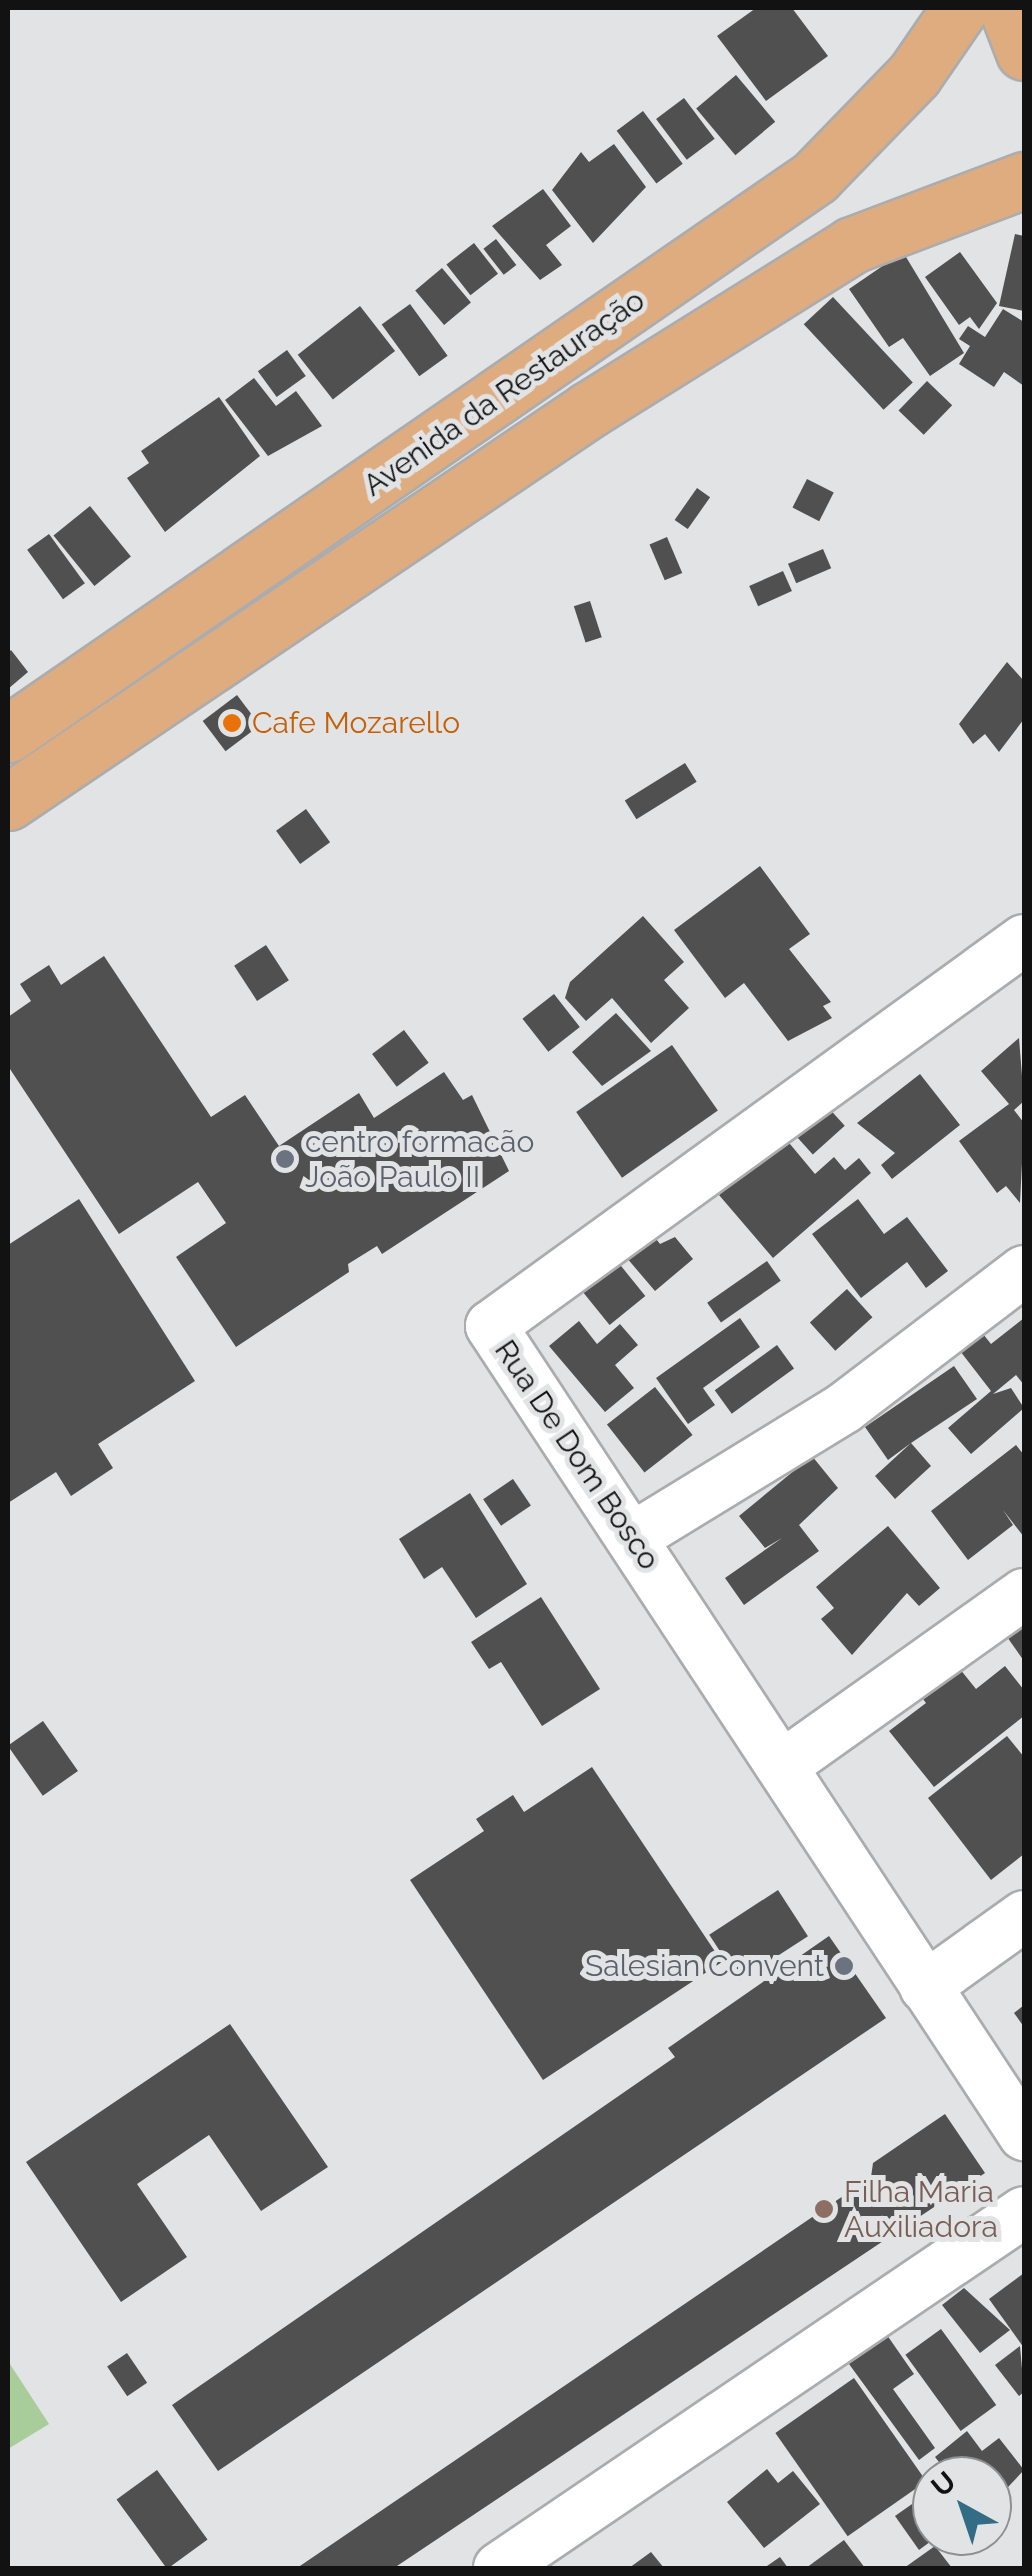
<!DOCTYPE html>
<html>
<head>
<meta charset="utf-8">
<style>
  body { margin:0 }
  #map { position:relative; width:1032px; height:2576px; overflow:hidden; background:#e1e3e4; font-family:Raleway,sans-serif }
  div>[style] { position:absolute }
  .green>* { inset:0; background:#a8cd9b }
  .building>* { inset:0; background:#515051; transform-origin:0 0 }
  .roads { filter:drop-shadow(2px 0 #abacae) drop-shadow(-2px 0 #abacae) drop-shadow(0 2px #abacae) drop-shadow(0 -2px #abacae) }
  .minor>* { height:50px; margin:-25px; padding:0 25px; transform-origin:25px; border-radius:25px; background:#fff }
  .major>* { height:55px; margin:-27.5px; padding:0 27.5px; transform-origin:27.5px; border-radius:27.5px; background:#dfac80 }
  .dots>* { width:28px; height:28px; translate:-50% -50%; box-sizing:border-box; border:5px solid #e1e3e4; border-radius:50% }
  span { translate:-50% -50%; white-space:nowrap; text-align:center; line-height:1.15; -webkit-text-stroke:10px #e1e3e4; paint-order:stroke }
  .street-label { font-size:30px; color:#121213 }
  .food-label { font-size:30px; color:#c56008 }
  .left { translate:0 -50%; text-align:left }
  .worship-label { font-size:30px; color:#5b616d }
  .right { translate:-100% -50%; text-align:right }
  .education-label { font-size:30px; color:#785e54 }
  .frame { position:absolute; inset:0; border:10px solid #121213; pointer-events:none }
  .north { position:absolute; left:912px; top:2456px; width:100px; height:100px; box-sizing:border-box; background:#e1e3e4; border:2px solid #8e8f90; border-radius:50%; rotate:320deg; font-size:28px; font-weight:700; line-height:40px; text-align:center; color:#121213 }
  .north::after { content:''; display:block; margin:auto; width:35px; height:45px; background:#326c85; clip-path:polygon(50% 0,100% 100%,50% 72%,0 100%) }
</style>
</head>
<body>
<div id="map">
  <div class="green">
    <i style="clip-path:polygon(8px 2361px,49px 2424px,8px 2449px)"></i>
  </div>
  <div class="building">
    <i style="clip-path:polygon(756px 8px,792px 8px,828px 56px,766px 101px,717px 36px)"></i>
    <i style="left:736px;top:75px;width:61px;height:52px;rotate:50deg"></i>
    <i style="left:684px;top:98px;width:51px;height:35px;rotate:53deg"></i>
    <i style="left:643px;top:111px;width:66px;height:33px;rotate:53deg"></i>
    <i style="clip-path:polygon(614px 144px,646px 187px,593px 243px,552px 190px,581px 152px,589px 162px)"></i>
    <i style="clip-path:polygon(543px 189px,571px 226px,546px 245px,562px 265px,540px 280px,492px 226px)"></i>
    <i style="clip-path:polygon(1015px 234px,1024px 236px,1024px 311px,999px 306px)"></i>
    <i style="left:496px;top:239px;width:33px;height:16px;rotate:52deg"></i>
    <i style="left:474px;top:243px;width:39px;height:35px;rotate:52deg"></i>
    <i style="clip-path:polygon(903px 252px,964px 353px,930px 376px,903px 338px,889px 347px,849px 289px)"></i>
    <i style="clip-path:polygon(960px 252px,997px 303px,979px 329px,970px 317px,959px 325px,925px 277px)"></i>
    <i style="left:442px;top:268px;width:45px;height:35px;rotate:50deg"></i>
    <i style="left:833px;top:297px;width:117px;height:40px;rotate:47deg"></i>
    <i style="left:410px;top:304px;width:64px;height:35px;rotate:54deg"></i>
    <i style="left:360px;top:306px;width:57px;height:79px;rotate:52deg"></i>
    <i style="clip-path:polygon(1003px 309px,1024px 322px,1024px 386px,1004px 372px,994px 387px,959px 364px,970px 346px,959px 339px,968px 326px,985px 337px)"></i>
    <i style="left:287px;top:350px;width:32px;height:36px;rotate:54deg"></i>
    <i style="clip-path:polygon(254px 378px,276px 406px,296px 391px,322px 426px,268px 456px,225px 400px)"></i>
    <i style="left:927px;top:381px;width:35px;height:41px;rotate:44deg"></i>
    <i style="clip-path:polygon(219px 397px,260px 456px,165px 532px,127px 478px,149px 463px,141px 451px)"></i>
    <i style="left:807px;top:479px;width:30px;height:32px;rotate:27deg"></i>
    <i style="left:697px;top:488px;width:16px;height:39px;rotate:35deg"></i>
    <i style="left:90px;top:506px;width:65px;height:47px;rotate:51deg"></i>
    <i style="left:49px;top:534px;width:61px;height:27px;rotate:54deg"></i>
    <i style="left:667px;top:537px;width:39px;height:19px;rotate:67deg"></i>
    <i style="left:823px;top:549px;width:21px;height:38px;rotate:67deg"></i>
    <i style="left:783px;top:571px;width:22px;height:37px;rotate:66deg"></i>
    <i style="left:590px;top:601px;width:38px;height:17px;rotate:72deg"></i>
    <i style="clip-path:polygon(11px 650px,28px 672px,8px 689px,8px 653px)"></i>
    <i style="clip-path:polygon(1007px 662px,1024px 681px,1024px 719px,999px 752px,985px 734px,973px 744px,959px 724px)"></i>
    <i style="left:237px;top:695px;width:38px;height:43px;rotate:53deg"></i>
    <i style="left:685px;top:763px;width:22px;height:71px;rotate:58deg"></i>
    <i style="left:306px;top:809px;width:41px;height:37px;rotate:54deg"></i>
    <i style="clip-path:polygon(760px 866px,810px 934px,789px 949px,831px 1002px,823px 1006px,832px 1018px,788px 1041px,744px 983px,725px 998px,674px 930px)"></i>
    <i style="clip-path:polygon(643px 916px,684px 962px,664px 980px,689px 1008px,651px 1043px,612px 998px,586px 1021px,565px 998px,570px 982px)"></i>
    <i style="left:266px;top:945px;width:42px;height:38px;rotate:57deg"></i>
    <i style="clip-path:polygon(104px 956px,211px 1117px,245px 1095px,279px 1146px,359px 1093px,374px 1118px,444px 1072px,463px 1100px,472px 1095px,509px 1171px,382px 1254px,377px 1246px,348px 1264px,349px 1272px,236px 1347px,176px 1257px,226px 1223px,198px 1182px,119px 1234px,8px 1066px,8px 1017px,31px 1001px,20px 984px,49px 965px,61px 985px)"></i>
    <i style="left:554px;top:994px;width:42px;height:40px;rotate:52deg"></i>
    <i style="clip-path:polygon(616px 1013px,651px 1051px,602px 1086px,572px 1052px)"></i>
    <i style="left:404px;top:1030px;width:41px;height:40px;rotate:53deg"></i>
    <i style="clip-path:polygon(1019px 1038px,1024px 1101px,1014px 1110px,1024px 1123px,1020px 1203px,1006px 1186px,997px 1193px,959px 1141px,1009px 1104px,981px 1071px)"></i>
    <i style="left:672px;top:1045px;width:80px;height:117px;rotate:55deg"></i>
    <i style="clip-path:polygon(920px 1074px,960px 1125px,892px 1179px,881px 1165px,895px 1153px,857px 1123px)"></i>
    <i style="left:826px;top:1105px;width:28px;height:43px;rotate:48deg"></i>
    <i style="clip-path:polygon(785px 1138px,815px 1174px,834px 1157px,845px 1170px,859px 1158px,871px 1173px,773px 1258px,719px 1195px)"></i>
    <i style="clip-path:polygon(79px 1199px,195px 1381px,98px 1444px,113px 1468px,71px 1496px,56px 1472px,8px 1503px,8px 1245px)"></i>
    <i style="clip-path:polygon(858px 1199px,884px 1234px,907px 1217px,948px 1271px,926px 1288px,907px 1262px,861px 1298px,812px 1234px)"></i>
    <i style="clip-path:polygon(653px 1235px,660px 1244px,675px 1237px,693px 1259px,655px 1291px,626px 1257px)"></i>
    <i style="left:617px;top:1261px;width:45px;height:46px;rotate:51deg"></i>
    <i style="left:767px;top:1261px;width:24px;height:73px;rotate:55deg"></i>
    <i style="left:847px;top:1289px;width:38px;height:50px;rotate:48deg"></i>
    <i style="clip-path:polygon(740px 1318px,760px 1347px,703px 1388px,715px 1405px,688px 1424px,656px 1378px)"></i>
    <i style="clip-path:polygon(1024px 1318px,1024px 1385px,1016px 1375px,993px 1394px,1011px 1388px,1024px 1408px,971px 1454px,948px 1428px,991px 1391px,957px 1347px,979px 1329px,991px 1344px)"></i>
    <i style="clip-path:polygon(579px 1321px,597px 1344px,620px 1324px,638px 1345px,615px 1365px,634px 1388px,605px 1412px,549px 1346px)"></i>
    <i style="left:777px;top:1345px;width:29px;height:77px;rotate:54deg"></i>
    <i style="clip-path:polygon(954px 1366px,977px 1399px,911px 1443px,931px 1466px,895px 1499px,875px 1476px,911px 1443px,888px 1460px,865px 1427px)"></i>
    <i style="left:655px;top:1387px;width:61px;height:61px;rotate:52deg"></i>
    <i style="clip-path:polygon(1016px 1445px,1024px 1455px,1024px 1537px,1003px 1510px,1013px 1525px,968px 1560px,931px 1511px)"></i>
    <i style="clip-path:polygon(812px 1456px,838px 1488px,799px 1525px,819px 1551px,744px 1605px,725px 1578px,782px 1538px,765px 1548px,739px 1516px)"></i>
    <i style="left:513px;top:1479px;width:32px;height:36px;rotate:56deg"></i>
    <i style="clip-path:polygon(470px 1493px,527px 1584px,476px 1618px,442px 1567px,424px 1579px,399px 1539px)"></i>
    <i style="clip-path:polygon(888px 1526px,940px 1588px,919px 1606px,907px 1593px,852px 1655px,821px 1619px,834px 1608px,816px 1587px)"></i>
    <i style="clip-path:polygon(541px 1597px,600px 1689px,542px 1726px,501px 1662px,489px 1669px,471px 1642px)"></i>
    <i style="clip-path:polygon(1024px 1620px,1024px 1661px,1005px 1634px)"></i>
    <i style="clip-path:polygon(947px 1653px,976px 1689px,1005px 1666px,1024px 1690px,1024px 1716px,934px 1787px,889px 1731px,926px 1703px,910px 1682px)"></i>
    <i style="left:43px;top:1721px;width:61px;height:43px;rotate:55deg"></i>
    <i style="clip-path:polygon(1007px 1736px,1024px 1757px,1024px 1854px,991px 1880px,928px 1798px)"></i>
    <i style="clip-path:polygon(592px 1767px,722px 1962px,543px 2080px,410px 1880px,484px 1831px,476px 1819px,513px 1795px,524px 1812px)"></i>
    <i style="left:778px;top:1890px;width:55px;height:82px;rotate:57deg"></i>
    <i style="clip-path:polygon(829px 1936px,886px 2018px,218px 2471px,172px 2405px,675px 2057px,668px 2048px)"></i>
    <i style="clip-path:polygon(1024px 2005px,1024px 2027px,1014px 2013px)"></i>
    <i style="clip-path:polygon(230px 2024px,328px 2167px,261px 2211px,209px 2135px,137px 2184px,187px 2257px,121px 2302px,26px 2162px)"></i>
    <i style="clip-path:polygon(945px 2114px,985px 2173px,394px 2568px,297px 2568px,871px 2177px,873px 2163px)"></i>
    <i style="clip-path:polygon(1024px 2273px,1024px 2348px,989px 2299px)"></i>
    <i style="clip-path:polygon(964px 2288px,1010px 2330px,980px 2353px,942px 2305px)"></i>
    <i style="clip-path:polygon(880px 2325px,914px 2374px,893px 2389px,935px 2448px,919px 2460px,841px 2353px)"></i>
    <i style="left:941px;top:2329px;width:94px;height:44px;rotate:54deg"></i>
    <i style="clip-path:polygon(1020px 2346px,1024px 2392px,1019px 2396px,995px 2365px)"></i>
    <i style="left:127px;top:2353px;width:36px;height:24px;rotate:56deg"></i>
    <i style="left:854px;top:2378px;width:126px;height:96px;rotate:55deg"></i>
    <i style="clip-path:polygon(967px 2431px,982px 2451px,999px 2438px,1024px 2470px,992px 2504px,992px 2476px,950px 2476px,935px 2457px)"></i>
    <i style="clip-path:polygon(767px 2469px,778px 2483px,793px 2471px,820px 2504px,764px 2548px,727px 2502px)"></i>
    <i style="left:157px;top:2470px;width:86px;height:50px;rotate:54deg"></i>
    <i style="clip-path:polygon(932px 2490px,938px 2536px,919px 2550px,895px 2516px)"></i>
    <i style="clip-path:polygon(844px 2540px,865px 2568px,806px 2568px)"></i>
    <i style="clip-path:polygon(935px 2546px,952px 2568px,904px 2568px)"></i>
    <i style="clip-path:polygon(651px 2552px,664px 2568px,629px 2568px)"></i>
    <i style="clip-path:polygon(780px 2557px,788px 2568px,764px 2568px)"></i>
  </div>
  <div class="roads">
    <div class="minor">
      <i style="left:1024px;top:940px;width:658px;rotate:144.09deg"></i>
      <i style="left:491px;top:1326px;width:969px;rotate:56.62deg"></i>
      <i style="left:632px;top:1538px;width:249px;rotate:-31.5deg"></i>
      <i style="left:844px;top:1408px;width:226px;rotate:-37.3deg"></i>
      <i style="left:782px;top:1766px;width:297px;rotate:-35.4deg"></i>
      <i style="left:925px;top:1987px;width:122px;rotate:-35.6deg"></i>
      <i style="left:499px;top:2568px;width:634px;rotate:-34.14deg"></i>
    </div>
    <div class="major">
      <i style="left:1007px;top:8px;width:47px;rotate:68.9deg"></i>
      <i style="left:8px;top:734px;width:981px;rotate:-34.61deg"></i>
      <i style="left:815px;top:177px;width:142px;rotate:-45.9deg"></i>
      <i style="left:914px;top:75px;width:81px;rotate:-55.5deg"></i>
      <i style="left:8px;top:802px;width:702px;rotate:-34.03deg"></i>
      <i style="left:590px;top:409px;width:309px;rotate:-32deg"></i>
      <i style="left:852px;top:245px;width:184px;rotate:-20.7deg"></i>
    </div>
  </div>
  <div class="dots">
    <i style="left:232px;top:723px;background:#e8710a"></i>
    <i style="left:285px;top:1159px;background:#6b7280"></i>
    <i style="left:844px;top:1966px;background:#6b7280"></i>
    <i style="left:824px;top:2209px;background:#8d6e63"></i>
  </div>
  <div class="street-label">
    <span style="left:504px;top:393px;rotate:-35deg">Avenida da Restauração</span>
    <span style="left:577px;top:1455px;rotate:56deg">Rua De Dom Bosco</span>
  </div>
  <div class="food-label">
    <span class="left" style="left:252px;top:723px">Cafe Mozarello</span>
  </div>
  <div class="worship-label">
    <span class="left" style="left:305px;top:1159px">centro formacão<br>João Paulo II</span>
    <span class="right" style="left:824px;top:1966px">Salesian Convent</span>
  </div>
  <div class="education-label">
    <span class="left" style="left:844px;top:2209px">Filha Maria<br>Auxiliadora</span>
  </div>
  <div class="frame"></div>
  <div class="north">U</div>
</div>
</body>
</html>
